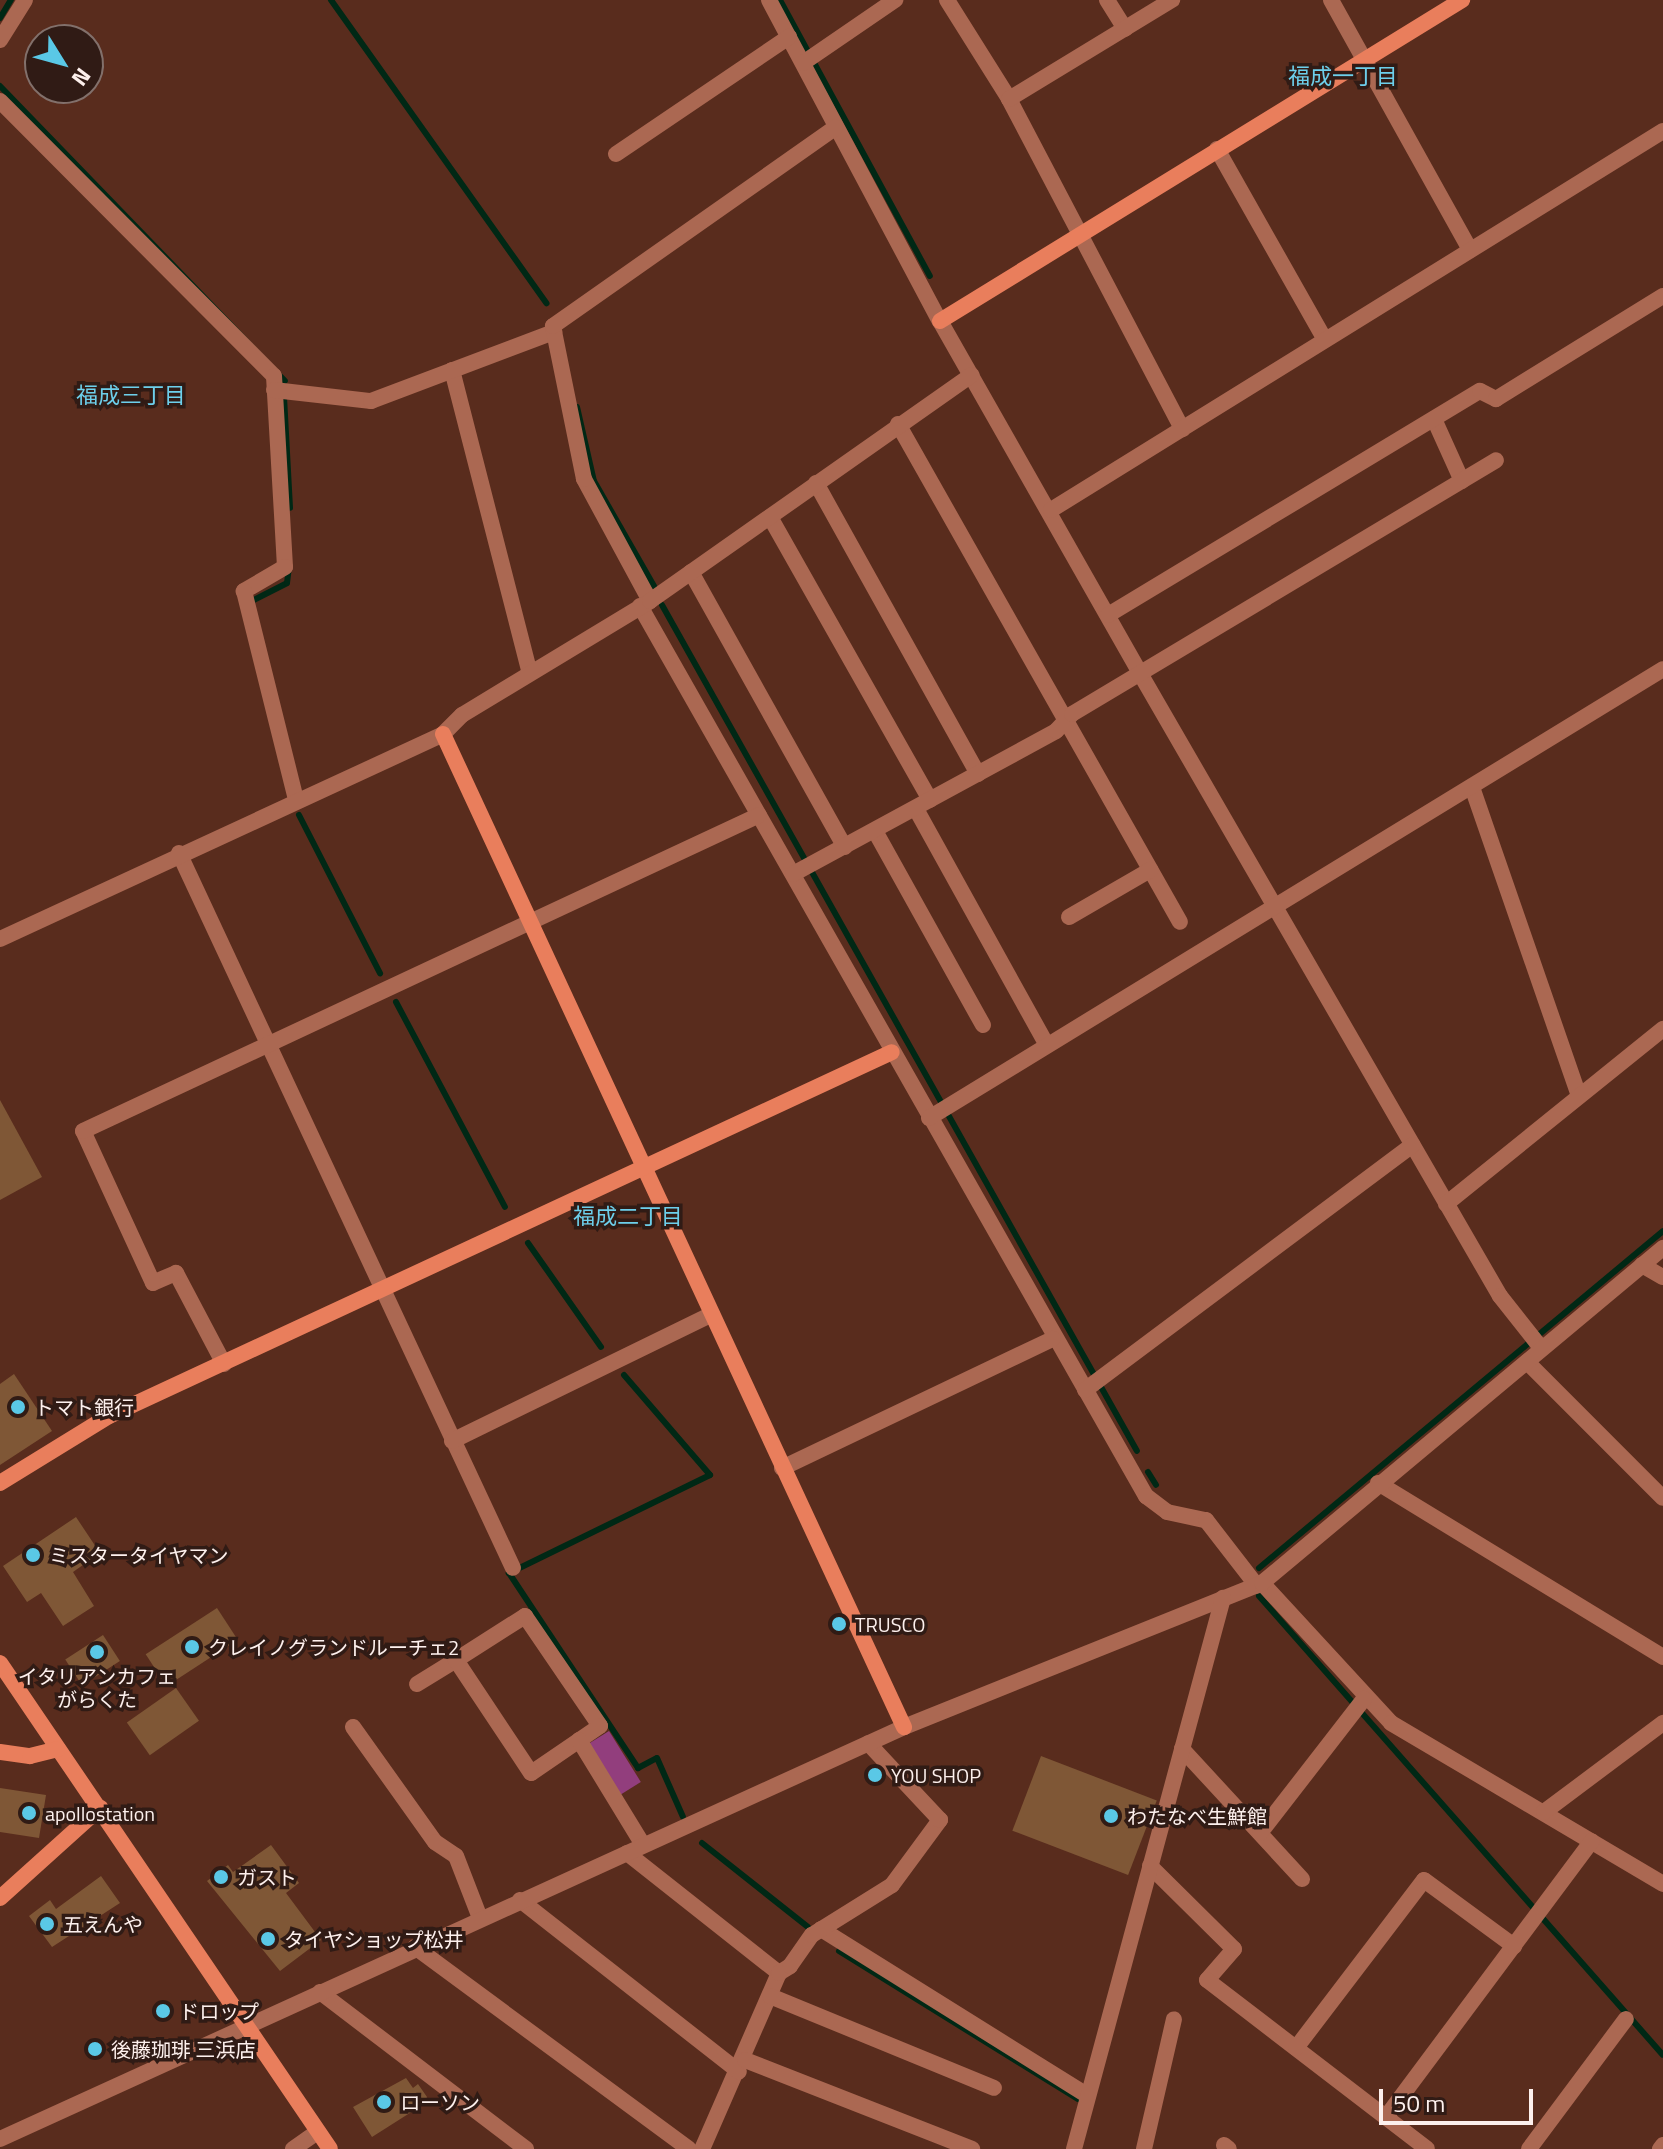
<!DOCTYPE html>
<html>
<head>
<meta charset="utf-8">
<style>
  body { margin:0 }
  #map { position:relative; width:1663px; height:2149px; overflow:hidden; background:#592c1d; font-family:"Titillium Web","Noto Sans JP",sans-serif }
  div>[style] { position:absolute }
  .green>* { inset:0; background:#923e7d; transform-origin:0 0 }
  .stream>* { height:6px; margin:-3px; padding:0 3px; transform-origin:3px; border-radius:3px; background:#002815 }
  .building>* { inset:0; background:#7f5736; transform-origin:0 0 }
  .street>* { height:16px; margin:-8px; padding:0 8px; transform-origin:8px; border-radius:8px; background:#ab6852 }
  .secondary>* { height:16px; margin:-8px; padding:0 8px; transform-origin:8px; border-radius:8px; background:#e97e5c }
  .dots>* { width:22px; height:22px; translate:-50% -50%; box-sizing:border-box; border:4px solid #301b15; border-radius:50% }
  span { translate:-50% -50%; white-space:nowrap; text-align:center; line-height:1.15; -webkit-text-stroke:7px #301b15; paint-order:stroke }
  .poi-label { font-size:20px; color:#fdf0ed }
  .left { translate:0 -50%; text-align:left }
  .neighbourhood-label { font-size:22px; color:#6dcfeb }
  .north { position:absolute; left:24px; top:24px; width:80px; height:80px; box-sizing:border-box; background:#301b15; border:2px solid #82706b; border-radius:50%; rotate:127deg; font-size:22px; font-weight:700; line-height:32px; text-align:center; color:#fdf0ed }
  .north::after { content:''; display:block; margin:auto; width:28px; height:36px; background:#5ac8e6; clip-path:polygon(50% 0,100% 100%,50% 72%,0 100%) }
  .scale { position:absolute; left:1379px; top:2089px; width:154px; height:36px; box-sizing:border-box; border:4px solid #fdf0ed; border-top:0; padding-left:10px; font-size:24px; line-height:28px; white-space:nowrap; color:#fdf0ed; -webkit-text-stroke:6px #301b15; paint-order:stroke }
</style>
</head>
<body>
<div id="map">
  <div class="green">
    <i style="left:609px;top:1731px;width:60px;height:25px;rotate:58deg"></i>
  </div>
  <div class="stream">
    <i style="left:331px;top:0;width:372px;rotate:54.6deg"></i>
    <i style="left:780px;top:0;width:314px;rotate:61.5deg"></i>
    <i style="left:0;top:18px;width:21px;rotate:-59deg"></i>
    <i style="left:0;top:86px;width:410px;rotate:46deg"></i>
    <i style="left:284px;top:397px;width:111px;rotate:86.9deg"></i>
    <i style="left:577px;top:407px;width:76px;rotate:77.1deg"></i>
    <i style="left:594px;top:481px;width:121px;rotate:60.3deg"></i>
    <i style="left:252px;top:601px;width:39px;rotate:-27deg"></i>
    <i style="left:287px;top:583px;width:16px;rotate:-83deg"></i>
    <i style="left:662px;top:605px;width:970px;rotate:60.69deg"></i>
    <i style="left:299px;top:815px;width:178px;rotate:62.9deg"></i>
    <i style="left:396px;top:1002px;width:232px;rotate:62deg"></i>
    <i style="left:528px;top:1243px;width:127px;rotate:54.9deg"></i>
    <i style="left:624px;top:1375px;width:132px;rotate:49.3deg"></i>
    <i style="left:710px;top:1475px;width:224px;rotate:154deg"></i>
    <i style="left:509px;top:1573px;width:234px;rotate:56.5deg"></i>
    <i style="left:638px;top:1768px;width:21px;rotate:-28deg"></i>
    <i style="left:657px;top:1758px;width:64px;rotate:66.2deg"></i>
    <i style="left:1148px;top:1472px;width:15px;rotate:58deg"></i>
    <i style="left:1259px;top:1568px;width:526px;rotate:-39.83deg"></i>
    <i style="left:1259px;top:1596px;width:611px;rotate:48.65deg"></i>
    <i style="left:702px;top:1843px;width:135px;rotate:38.4deg"></i>
    <i style="left:839px;top:1951px;width:281px;rotate:31.8deg"></i>
  </div>
  <div class="building">
    <i style="clip-path:polygon(0 1100px,42px 1177px,0 1200px)"></i>
    <i style="clip-path:polygon(14px 1374px,52px 1431px,0 1465px,0 1384px)"></i>
    <i style="clip-path:polygon(76px 1517px,100px 1553px,73px 1572px,94px 1606px,63px 1626px,41px 1593px,27px 1602px,3px 1566px)"></i>
    <i style="left:217px;top:1608px;width:38px;height:85px;rotate:57deg"></i>
    <i style="left:103px;top:1635px;width:31px;height:45px;rotate:57deg"></i>
    <i style="left:176px;top:1688px;width:40px;height:60px;rotate:55deg"></i>
    <i style="left:1041px;top:1756px;width:124px;height:80px;rotate:21deg"></i>
    <i style="clip-path:polygon(0 1788px,46px 1795px,39px 1838px,0 1832px)"></i>
    <i style="clip-path:polygon(271px 1845px,299px 1883px,286px 1893px,321px 1940px,280px 1971px,207px 1881px,228px 1865px,233px 1872px)"></i>
    <i style="clip-path:polygon(101px 1876px,120px 1903px,52px 1947px,29px 1916px,50px 1900px,56px 1909px)"></i>
    <i style="clip-path:polygon(406px 2078px,413px 2088px,418px 2084px,427px 2097px,424px 2104px,372px 2137px,353px 2107px)"></i>
  </div>
  <div class="street">
    <i style="left:769px;top:0;width:364px;rotate:62deg"></i>
    <i style="left:940px;top:321px;width:407px;rotate:60.4deg"></i>
    <i style="left:1141px;top:675px;width:717px;rotate:59.97deg"></i>
    <i style="left:1500px;top:1296px;width:66px;rotate:51.7deg"></i>
    <i style="left:947px;top:0;width:117px;rotate:57.9deg"></i>
    <i style="left:1009px;top:99px;width:373px;rotate:62.3deg"></i>
    <i style="left:1107px;top:0;width:34px;rotate:58deg"></i>
    <i style="left:1331px;top:0;width:286px;rotate:60.9deg"></i>
    <i style="left:0;top:40px;width:47px;rotate:-58deg"></i>
    <i style="left:803px;top:63px;width:112px;rotate:-34.4deg"></i>
    <i style="left:1009px;top:99px;width:191px;rotate:-31.3deg"></i>
    <i style="left:0;top:101px;width:388px;rotate:45.1deg"></i>
    <i style="left:274px;top:376px;width:191px;rotate:86.7deg"></i>
    <i style="left:285px;top:567px;width:48px;rotate:149.7deg"></i>
    <i style="left:244px;top:591px;width:215px;rotate:76deg"></i>
    <i style="left:1217px;top:149px;width:219px;rotate:60.5deg"></i>
    <i style="left:616px;top:154px;width:209px;rotate:-34.1deg"></i>
    <i style="left:452px;top:370px;width:313px;rotate:75.6deg"></i>
    <i style="left:274px;top:390px;width:98px;rotate:6.5deg"></i>
    <i style="left:371px;top:401px;width:196px;rotate:-20.7deg"></i>
    <i style="left:1434px;top:419px;width:68px;rotate:65.7deg"></i>
    <i style="left:898px;top:424px;width:572px;rotate:60.48deg"></i>
    <i style="left:816px;top:483px;width:333px;rotate:60.9deg"></i>
    <i style="left:1051px;top:510px;width:720px;rotate:-31.77deg"></i>
    <i style="left:770px;top:517px;width:325px;rotate:60.5deg"></i>
    <i style="left:691px;top:572px;width:315px;rotate:60.8deg"></i>
    <i style="left:650px;top:601px;width:139px;rotate:-118.4deg"></i>
    <i style="left:584px;top:479px;width:156px;rotate:-101.5deg"></i>
    <i style="left:553px;top:326px;width:345px;rotate:-35.1deg"></i>
    <i style="left:640px;top:606px;width:1024px;rotate:60.38deg"></i>
    <i style="left:1146px;top:1496px;width:26px;rotate:37deg"></i>
    <i style="left:1167px;top:1512px;width:40px;rotate:12deg"></i>
    <i style="left:1206px;top:1520px;width:83px;rotate:52.3deg"></i>
    <i style="left:1108px;top:615px;width:434px;rotate:-31.1deg"></i>
    <i style="left:1480px;top:391px;width:18px;rotate:27deg"></i>
    <i style="left:1496px;top:399px;width:196px;rotate:-31.7deg"></i>
    <i style="left:1472px;top:787px;width:327px;rotate:70.9deg"></i>
    <i style="left:916px;top:809px;width:270px;rotate:61deg"></i>
    <i style="left:875px;top:831px;width:222px;rotate:60.9deg"></i>
    <i style="left:179px;top:853px;width:789px;rotate:64.96deg"></i>
    <i style="left:793px;top:874px;width:299px;rotate:-28.5deg"></i>
    <i style="left:1056px;top:731px;width:23px;rotate:-47deg"></i>
    <i style="left:1072px;top:714px;width:494px;rotate:-30.9deg"></i>
    <i style="left:1069px;top:917px;width:94px;rotate:-30.1deg"></i>
    <i style="left:0;top:939px;width:488px;rotate:-24.8deg"></i>
    <i style="left:443px;top:734px;width:27px;rotate:-45deg"></i>
    <i style="left:462px;top:715px;width:220px;rotate:-31.2deg"></i>
    <i style="left:650px;top:601px;width:393px;rotate:-35.1deg"></i>
    <i style="left:929px;top:1118px;width:860px;rotate:-31.45deg"></i>
    <i style="left:1446px;top:1204px;width:279px;rotate:-38.9deg"></i>
    <i style="left:1642px;top:1265px;width:24px;rotate:30deg"></i>
    <i style="left:1527px;top:1362px;width:192px;rotate:45deg"></i>
    <i style="left:224px;top:1364px;width:103px;rotate:-117.8deg"></i>
    <i style="left:176px;top:1273px;width:25px;rotate:157deg"></i>
    <i style="left:153px;top:1283px;width:167px;rotate:-114.7deg"></i>
    <i style="left:83px;top:1131px;width:746px;rotate:-25.05deg"></i>
    <i style="left:1085px;top:1390px;width:409px;rotate:-36.8deg"></i>
    <i style="left:452px;top:1441px;width:289px;rotate:-26deg"></i>
    <i style="left:782px;top:1468px;width:300px;rotate:-25.5deg"></i>
    <i style="left:1378px;top:1483px;width:334px;rotate:31.4deg"></i>
    <i style="left:1262px;top:1583px;width:190px;rotate:47.3deg"></i>
    <i style="left:1391px;top:1723px;width:316px;rotate:30.6deg"></i>
    <i style="left:417px;top:1684px;width:46px;rotate:-31.6deg"></i>
    <i style="left:456px;top:1660px;width:82px;rotate:-32.5deg"></i>
    <i style="left:525px;top:1616px;width:133px;rotate:55.7deg"></i>
    <i style="left:600px;top:1726px;width:83px;rotate:145.7deg"></i>
    <i style="left:531px;top:1773px;width:136px;rotate:-123.6deg"></i>
    <i style="left:353px;top:1727px;width:141px;rotate:54.5deg"></i>
    <i style="left:435px;top:1842px;width:25px;rotate:34deg"></i>
    <i style="left:456px;top:1856px;width:66px;rotate:68.8deg"></i>
    <i style="left:579px;top:1740px;width:123px;rotate:58.6deg"></i>
    <i style="left:1182px;top:1749px;width:177px;rotate:47.3deg"></i>
    <i style="left:1544px;top:1812px;width:149px;rotate:-36.8deg"></i>
    <i style="left:1260px;top:1833px;width:170px;rotate:-52.2deg"></i>
    <i style="left:627px;top:1853px;width:194px;rotate:38.3deg"></i>
    <i style="left:779px;top:1973px;width:192px;rotate:113.6deg"></i>
    <i style="left:1150px;top:1866px;width:118px;rotate:44.7deg"></i>
    <i style="left:1234px;top:1949px;width:41px;rotate:131.1deg"></i>
    <i style="left:1207px;top:1980px;width:277px;rotate:37.5deg"></i>
    <i style="left:520px;top:1900px;width:278px;rotate:38.1deg"></i>
    <i style="left:821px;top:1929px;width:314px;rotate:32deg"></i>
    <i style="left:415px;top:1947px;width:340px;rotate:36.4deg"></i>
    <i style="left:779px;top:1973px;width:13px;rotate:-32deg"></i>
    <i style="left:790px;top:1966px;width:38px;rotate:-55deg"></i>
    <i style="left:812px;top:1935px;width:94px;rotate:-32deg"></i>
    <i style="left:892px;top:1885px;width:81px;rotate:-53.6deg"></i>
    <i style="left:940px;top:1820px;width:105px;rotate:-133.1deg"></i>
    <i style="left:320px;top:1992px;width:259px;rotate:37.3deg"></i>
    <i style="left:770px;top:1996px;width:242px;rotate:22.3deg"></i>
    <i style="left:1296px;top:2048px;width:211px;rotate:-52.7deg"></i>
    <i style="left:1424px;top:1880px;width:112px;rotate:36.3deg"></i>
    <i style="left:745px;top:2060px;width:244px;rotate:21.4deg"></i>
    <i style="left:1386px;top:2117px;width:344px;rotate:-53.3deg"></i>
    <i style="left:0;top:2139px;width:993px;rotate:-24.5deg"></i>
    <i style="left:904px;top:1727px;width:386px;rotate:-21.9deg"></i>
    <i style="left:1262px;top:1583px;width:523px;rotate:-39.88deg"></i>
    <i style="left:1224px;top:2145px;width:6px;rotate:39deg"></i>
    <i style="left:293px;top:2149px;width:29px;rotate:-35deg"></i>
    <i style="left:1074px;top:2149px;width:571px;rotate:-74.87deg"></i>
    <i style="left:1144px;top:2149px;width:133px;rotate:-77deg"></i>
    <i style="left:1529px;top:2149px;width:162px;rotate:-53.3deg"></i>
    <i style="left:1660px;top:2149px;width:5px;rotate:-53deg"></i>
  </div>
  <div class="secondary">
    <i style="left:940px;top:321px;width:613px;rotate:-31.59deg"></i>
    <i style="left:443px;top:734px;width:1095px;rotate:65.1deg"></i>
    <i style="left:0;top:1483px;width:128px;rotate:-31.6deg"></i>
    <i style="left:109px;top:1416px;width:863px;rotate:-24.93deg"></i>
    <i style="left:0;top:1663px;width:587px;rotate:55.82deg"></i>
    <i style="left:0;top:1752px;width:30px;rotate:8deg"></i>
    <i style="left:30px;top:1756px;width:29px;rotate:-14deg"></i>
    <i style="left:0;top:1898px;width:135px;rotate:-42deg"></i>
  </div>
  <div class="dots">
    <i style="left:18px;top:1407px;background:#5ac8e6"></i>
    <i style="left:33px;top:1555px;background:#5ac8e6"></i>
    <i style="left:839px;top:1624px;background:#5ac8e6"></i>
    <i style="left:192px;top:1647px;background:#5ac8e6"></i>
    <i style="left:97px;top:1652px;background:#5ac8e6"></i>
    <i style="left:875px;top:1775px;background:#5ac8e6"></i>
    <i style="left:29px;top:1813px;background:#5ac8e6"></i>
    <i style="left:1111px;top:1816px;background:#5ac8e6"></i>
    <i style="left:221px;top:1877px;background:#5ac8e6"></i>
    <i style="left:47px;top:1924px;background:#5ac8e6"></i>
    <i style="left:268px;top:1939px;background:#5ac8e6"></i>
    <i style="left:163px;top:2011px;background:#5ac8e6"></i>
    <i style="left:95px;top:2049px;background:#5ac8e6"></i>
    <i style="left:384px;top:2102px;background:#5ac8e6"></i>
  </div>
  <div class="poi-label">
    <span class="left" style="left:34px;top:1407px">トマト銀行</span>
    <span class="left" style="left:49px;top:1555px">ミスタータイヤマン</span>
    <span class="left" style="left:855px;top:1624px">TRUSCO</span>
    <span class="left" style="left:208px;top:1647px">クレイノグランドルーチェ2</span>
    <span style="left:97px;top:1688px">イタリアンカフェ<br>がらくた</span>
    <span class="left" style="left:891px;top:1775px">YOU SHOP</span>
    <span class="left" style="left:45px;top:1813px">apollostation</span>
    <span class="left" style="left:1127px;top:1816px">わたなべ生鮮館</span>
    <span class="left" style="left:237px;top:1877px">ガスト</span>
    <span class="left" style="left:63px;top:1924px">五えんや</span>
    <span class="left" style="left:284px;top:1939px">タイヤショップ松井</span>
    <span class="left" style="left:179px;top:2011px">ドロップ</span>
    <span class="left" style="left:111px;top:2049px">後藤珈琲 三浜店</span>
    <span class="left" style="left:400px;top:2102px">ローソン</span>
  </div>
  <div class="neighbourhood-label">
    <span style="left:1343px;top:77px">福成一丁目</span>
    <span style="left:131px;top:396px">福成三丁目</span>
    <span style="left:628px;top:1217px">福成二丁目</span>
  </div>
  <div class="north">N</div>
  <div class="scale">50 m</div>
</div>
</body>
</html>
